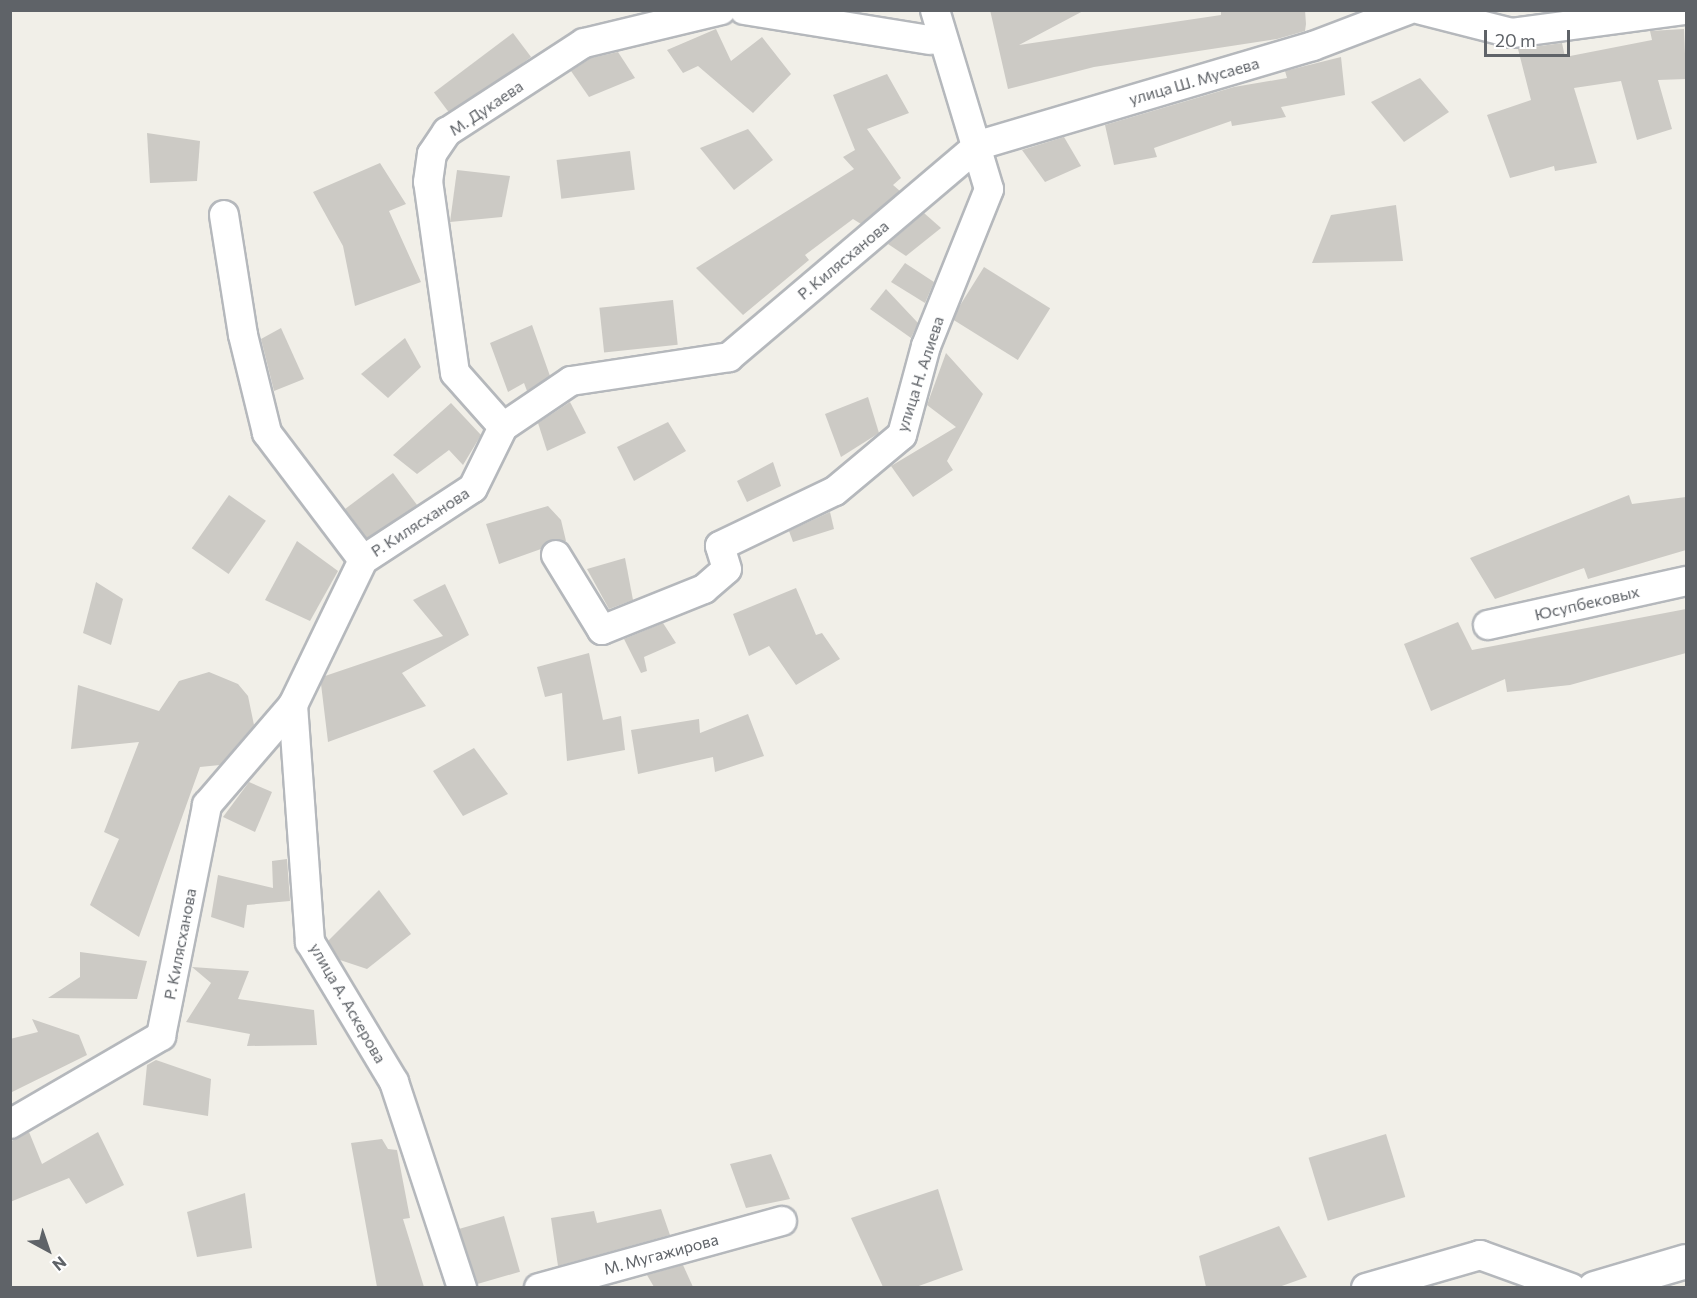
<!DOCTYPE html>
<html>
<head>
<meta charset="utf-8">
<style>
  body { margin:0 }
  #map { position:relative; width:1697px; height:1298px; overflow:hidden; background:#f1efe8; font-family:Commissioner,sans-serif }
  div>[style] { position:absolute }
  .building>* { inset:0; background:#cccac5; transform-origin:0 0 }
  .roads { filter:drop-shadow(2px 0 #b5b8bc) drop-shadow(-2px 0 #b5b8bc) drop-shadow(0 2px #b5b8bc) drop-shadow(0 -2px #b5b8bc) }
  .minor>* { height:28px; margin:-14px; padding:0 14px; transform-origin:14px; border-radius:14px; background:#fff }
  .secondary>* { height:33px; margin:-16.5px; padding:0 16.5px; transform-origin:16.5px; border-radius:16.5px; background:#fff }
  span { translate:-50% -50%; white-space:nowrap; text-align:center; line-height:1.15; -webkit-text-stroke:4.5px #fff; paint-order:stroke }
  .street-label { font-size:16px; color:#5f6368 }
  .frame { position:absolute; inset:0; border:12px solid #5f6368; pointer-events:none }
  .north { position:absolute; left:18px; top:1220px; width:60px; height:60px; -webkit-text-stroke:4px #fff; paint-order:stroke; rotate:140deg; font-size:16px; font-weight:700; line-height:24px; text-align:center; color:#5f6368 }
  .north::after { content:''; display:block; margin:auto; width:21px; height:27px; background:#5f6368; clip-path:polygon(50% 0,100% 100%,50% 72%,0 100%) }
  .scale { position:absolute; left:1484px; top:30px; width:86px; height:27px; box-sizing:border-box; border:3px solid #5f6368; border-top:0; padding-left:8px; font-size:18px; line-height:21px; white-space:nowrap; color:#5f6368; -webkit-text-stroke:4px #fff; paint-order:stroke }
</style>
</head>
<body>
<div id="map">
  <div class="building">
    <i style="clip-path:polygon(990px 10px,1085px 10px,1019px 45px,1221px 15px,1221px 10px,1305px 10px,1306px 24px,1305px 31px,1277px 39px,1094px 67px,1008px 89px)"></i>
    <i style="clip-path:polygon(716px 29px,731px 61px,762px 37px,791px 74px,753px 113px,698px 66px,683px 73px,667px 50px)"></i>
    <i style="clip-path:polygon(1684px 29px,1686px 79px,1658px 80px,1672px 129px,1637px 140px,1621px 81px,1574px 88px,1597px 163px,1555px 171px,1554px 166px,1510px 178px,1487px 115px,1531px 100px,1518px 49px,1562px 43px,1565px 57px,1652px 40px,1650px 31px)"></i>
    <i style="left:513px;top:33px;width:30px;height:99px;rotate:53deg"></i>
    <i style="clip-path:polygon(618px 52px,635px 78px,589px 97px,571px 71px,591px 58px)"></i>
    <i style="clip-path:polygon(1341px 57px,1345px 95px,1281px 107px,1286px 117px,1232px 126px,1231px 121px,1154px 148px,1157px 157px,1114px 165px,1105px 125px,1234px 87px,1287px 78px,1285px 71px)"></i>
    <i style="clip-path:polygon(887px 74px,909px 113px,867px 129px,901px 178px,893px 185px,900px 191px,861px 224px,853px 219px,805px 255px,809px 260px,743px 315px,696px 268px,854px 169px,843px 157px,855px 150px,833px 95px)"></i>
    <i style="clip-path:polygon(1420px 78px,1449px 112px,1404px 142px,1371px 102px)"></i>
    <i style="clip-path:polygon(748px 129px,773px 160px,734px 190px,700px 148px)"></i>
    <i style="clip-path:polygon(147px 133px,200px 141px,197px 181px,150px 183px)"></i>
    <i style="clip-path:polygon(1064px 137px,1081px 166px,1045px 182px,1022px 150px)"></i>
    <i style="left:630px;top:151px;width:39px;height:74px;rotate:83deg"></i>
    <i style="clip-path:polygon(380px 163px,406px 204px,389px 211px,421px 282px,355px 306px,343px 246px,313px 192px)"></i>
    <i style="clip-path:polygon(457px 170px,510px 176px,502px 217px,450px 222px)"></i>
    <i style="clip-path:polygon(1396px 205px,1403px 261px,1312px 263px,1331px 215px)"></i>
    <i style="clip-path:polygon(924px 213px,941px 228px,906px 256px,888px 244px)"></i>
    <i style="clip-path:polygon(905px 263px,934px 282px,925px 303px,891px 282px)"></i>
    <i style="left:984px;top:267px;width:78px;height:61px;rotate:32deg"></i>
    <i style="clip-path:polygon(886px 289px,918px 323px,911px 338px,870px 309px)"></i>
    <i style="left:673px;top:300px;width:45px;height:74px;rotate:84deg"></i>
    <i style="clip-path:polygon(532px 325px,550px 376px,527px 391px,524px 383px,508px 392px,490px 343px)"></i>
    <i style="clip-path:polygon(281px 328px,304px 379px,274px 391px,261px 339px)"></i>
    <i style="clip-path:polygon(405px 338px,421px 367px,388px 398px,361px 374px)"></i>
    <i style="clip-path:polygon(946px 353px,983px 394px,947px 461px,953px 470px,913px 497px,891px 466px,956px 427px,927px 405px)"></i>
    <i style="clip-path:polygon(868px 397px,879px 433px,841px 457px,825px 414px)"></i>
    <i style="clip-path:polygon(570px 402px,586px 433px,547px 451px,538px 423px)"></i>
    <i style="clip-path:polygon(451px 403px,481px 435px,463px 465px,449px 450px,417px 474px,393px 455px)"></i>
    <i style="clip-path:polygon(668px 422px,686px 451px,634px 481px,617px 447px)"></i>
    <i style="clip-path:polygon(773px 462px,781px 486px,747px 502px,737px 481px)"></i>
    <i style="left:393px;top:473px;width:40px;height:60px;rotate:53deg"></i>
    <i style="left:229px;top:495px;width:45px;height:65px;rotate:35deg"></i>
    <i style="clip-path:polygon(1629px 495px,1632px 504px,1686px 497px,1686px 550px,1588px 579px,1584px 568px,1495px 599px,1470px 558px)"></i>
    <i style="clip-path:polygon(548px 506px,561px 520px,566px 541px,548px 541px,541px 549px,499px 564px,486px 524px)"></i>
    <i style="clip-path:polygon(830px 512px,834px 529px,793px 542px,789px 531px)"></i>
    <i style="clip-path:polygon(297px 541px,338px 571px,310px 621px,265px 600px)"></i>
    <i style="clip-path:polygon(625px 558px,633px 600px,609px 609px,587px 569px)"></i>
    <i style="clip-path:polygon(96px 582px,123px 599px,111px 645px,83px 633px)"></i>
    <i style="clip-path:polygon(445px 584px,469px 635px,402px 673px,426px 706px,328px 742px,321px 684px,325px 676px,443px 636px,413px 600px)"></i>
    <i style="clip-path:polygon(796px 588px,816px 635px,822px 633px,840px 659px,796px 685px,769px 646px,749px 656px,733px 614px)"></i>
    <i style="clip-path:polygon(1686px 609px,1686px 653px,1570px 685px,1507px 692px,1505px 679px,1431px 711px,1404px 644px,1458px 622px,1472px 650px)"></i>
    <i style="clip-path:polygon(663px 623px,676px 643px,644px 657px,647px 671px,641px 673px,624px 639px)"></i>
    <i style="clip-path:polygon(589px 653px,603px 720px,621px 716px,625px 750px,567px 761px,562px 693px,545px 697px,537px 667px)"></i>
    <i style="clip-path:polygon(209px 672px,238px 684px,248px 696px,254px 725px,220px 765px,200px 767px,139px 937px,90px 905px,119px 839px,104px 832px,139px 742px,71px 749px,78px 685px,159px 711px,179px 681px)"></i>
    <i style="clip-path:polygon(748px 714px,764px 756px,715px 772px,713px 757px,638px 774px,631px 730px,699px 719px,700px 733px)"></i>
    <i style="clip-path:polygon(474px 748px,508px 794px,463px 816px,433px 771px)"></i>
    <i style="clip-path:polygon(249px 782px,272px 792px,255px 832px,223px 817px)"></i>
    <i style="clip-path:polygon(287px 859px,290px 901px,247px 905px,244px 928px,211px 917px,218px 875px,273px 888px,272px 861px)"></i>
    <i style="clip-path:polygon(379px 890px,411px 934px,367px 969px,340px 960px,328px 941px)"></i>
    <i style="clip-path:polygon(80px 952px,147px 961px,137px 999px,48px 998px,80px 977px)"></i>
    <i style="clip-path:polygon(192px 967px,249px 971px,238px 999px,314px 1010px,317px 1045px,247px 1046px,250px 1034px,186px 1022px,211px 983px)"></i>
    <i style="clip-path:polygon(32px 1019px,79px 1035px,87px 1055px,10px 1093px,10px 1039px,38px 1032px)"></i>
    <i style="clip-path:polygon(156px 1060px,211px 1079px,208px 1116px,143px 1105px,147px 1065px)"></i>
    <i style="clip-path:polygon(29px 1132px,42px 1164px,98px 1132px,124px 1185px,86px 1204px,69px 1178px,10px 1202px,10px 1142px)"></i>
    <i style="left:1386px;top:1134px;width:66px;height:81px;rotate:73deg"></i>
    <i style="clip-path:polygon(382px 1139px,388px 1149px,397px 1150px,410px 1218px,403px 1219px,424px 1287px,377px 1287px,351px 1143px)"></i>
    <i style="clip-path:polygon(771px 1154px,790px 1199px,746px 1208px,730px 1164px)"></i>
    <i style="clip-path:polygon(938px 1189px,963px 1270px,916px 1287px,883px 1287px,851px 1218px)"></i>
    <i style="clip-path:polygon(245px 1193px,252px 1248px,197px 1257px,187px 1212px)"></i>
    <i style="clip-path:polygon(661px 1209px,670px 1235px,558px 1266px,551px 1218px,594px 1211px,597px 1223px)"></i>
    <i style="left:504px;top:1216px;width:58px;height:47px;rotate:74deg"></i>
    <i style="clip-path:polygon(1279px 1226px,1307px 1277px,1279px 1287px,1206px 1287px,1199px 1256px)"></i>
    <i style="clip-path:polygon(683px 1265px,693px 1287px,654px 1287px,647px 1275px)"></i>
  </div>
  <div class="roads">
    <div class="minor">
      <i style="left:744px;top:10px;width:188px;rotate:9.2deg"></i>
      <i style="left:1421px;top:10px;width:94px;rotate:14.2deg"></i>
      <i style="left:1512px;top:33px;width:175px;rotate:-7.6deg"></i>
      <i style="left:224px;top:215px;width:121px;rotate:81deg"></i>
      <i style="left:243px;top:335px;width:101px;rotate:76.2deg"></i>
      <i style="left:267px;top:433px;width:159px;rotate:52.9deg"></i>
      <i style="left:503px;top:427px;width:72px;rotate:-131.6deg"></i>
      <i style="left:455px;top:373px;width:193px;rotate:-98deg"></i>
      <i style="left:428px;top:182px;width:28px;rotate:-82deg"></i>
      <i style="left:432px;top:154px;width:27px;rotate:-56deg"></i>
      <i style="left:447px;top:132px;width:163px;rotate:-33deg"></i>
      <i style="left:584px;top:43px;width:141px;rotate:-13.5deg"></i>
      <i style="left:556px;top:555px;width:88px;rotate:58.5deg"></i>
      <i style="left:602px;top:630px;width:110px;rotate:-21.9deg"></i>
      <i style="left:704px;top:589px;width:30px;rotate:-41deg"></i>
      <i style="left:727px;top:569px;width:24px;rotate:-107deg"></i>
      <i style="left:720px;top:546px;width:127px;rotate:-25.6deg"></i>
      <i style="left:835px;top:491px;width:87px;rotate:-39.9deg"></i>
      <i style="left:902px;top:435px;width:92px;rotate:-74.9deg"></i>
      <i style="left:926px;top:346px;width:169px;rotate:-68.1deg"></i>
      <i style="left:989px;top:189px;width:187px;rotate:-106.8deg"></i>
      <i style="left:1488px;top:625px;width:203px;rotate:-12.5deg"></i>
      <i style="left:293px;top:705px;width:238px;rotate:85.9deg"></i>
      <i style="left:310px;top:942px;width:163px;rotate:59deg"></i>
      <i style="left:394px;top:1082px;width:217px;rotate:71.7deg"></i>
      <i style="left:10px;top:1124px;width:175px;rotate:-30.2deg"></i>
      <i style="left:161px;top:1036px;width:236px;rotate:-78.7deg"></i>
      <i style="left:207px;top:805px;width:132px;rotate:-49.3deg"></i>
      <i style="left:293px;top:705px;width:161px;rotate:-64.2deg"></i>
      <i style="left:363px;top:560px;width:131px;rotate:-33.2deg"></i>
      <i style="left:473px;top:488px;width:68px;rotate:-63.8deg"></i>
      <i style="left:503px;top:427px;width:82px;rotate:-34.1deg"></i>
      <i style="left:571px;top:381px;width:160px;rotate:-8.6deg"></i>
      <i style="left:729px;top:357px;width:328px;rotate:-40.3deg"></i>
      <i style="left:979px;top:145px;width:348px;rotate:-16.5deg"></i>
      <i style="left:1313px;top:46px;width:102px;rotate:-20.8deg"></i>
      <i style="left:539px;top:1288px;width:252px;rotate:-15.4deg"></i>
      <i style="left:1366px;top:1288px;width:119px;rotate:-16.1deg"></i>
      <i style="left:1480px;top:1255px;width:97px;rotate:19.9deg"></i>
    </div>
    <div class="secondary">
      <i style="left:1594px;top:1288px;width:96px;rotate:-16.4deg"></i>
    </div>
  </div>
  <div class="street-label">
    <span style="left:1194px;top:81px;rotate:-16deg">улица Ш. Мусаева</span>
    <span style="left:486px;top:108px;rotate:-34deg">М. Дукаева</span>
    <span style="left:843px;top:260px;rotate:-40deg">Р. Килясханова</span>
    <span style="left:920px;top:374px;rotate:-72deg">улица Н. Алиева</span>
    <span style="left:420px;top:522px;rotate:-33deg">Р. Килясханова</span>
    <span style="left:1587px;top:603px;rotate:-13deg">Юсупбековых</span>
    <span style="left:180px;top:944px;rotate:-79deg">Р. Килясханова</span>
    <span style="left:348px;top:1003px;rotate:60deg">улица А. Аскерова</span>
    <span style="left:661px;top:1254px;rotate:-15deg">М. Мугажирова</span>
  </div>
  <div class="frame"></div>
  <div class="north">N</div>
  <div class="scale">20 m</div>
</div>
</body>
</html>
